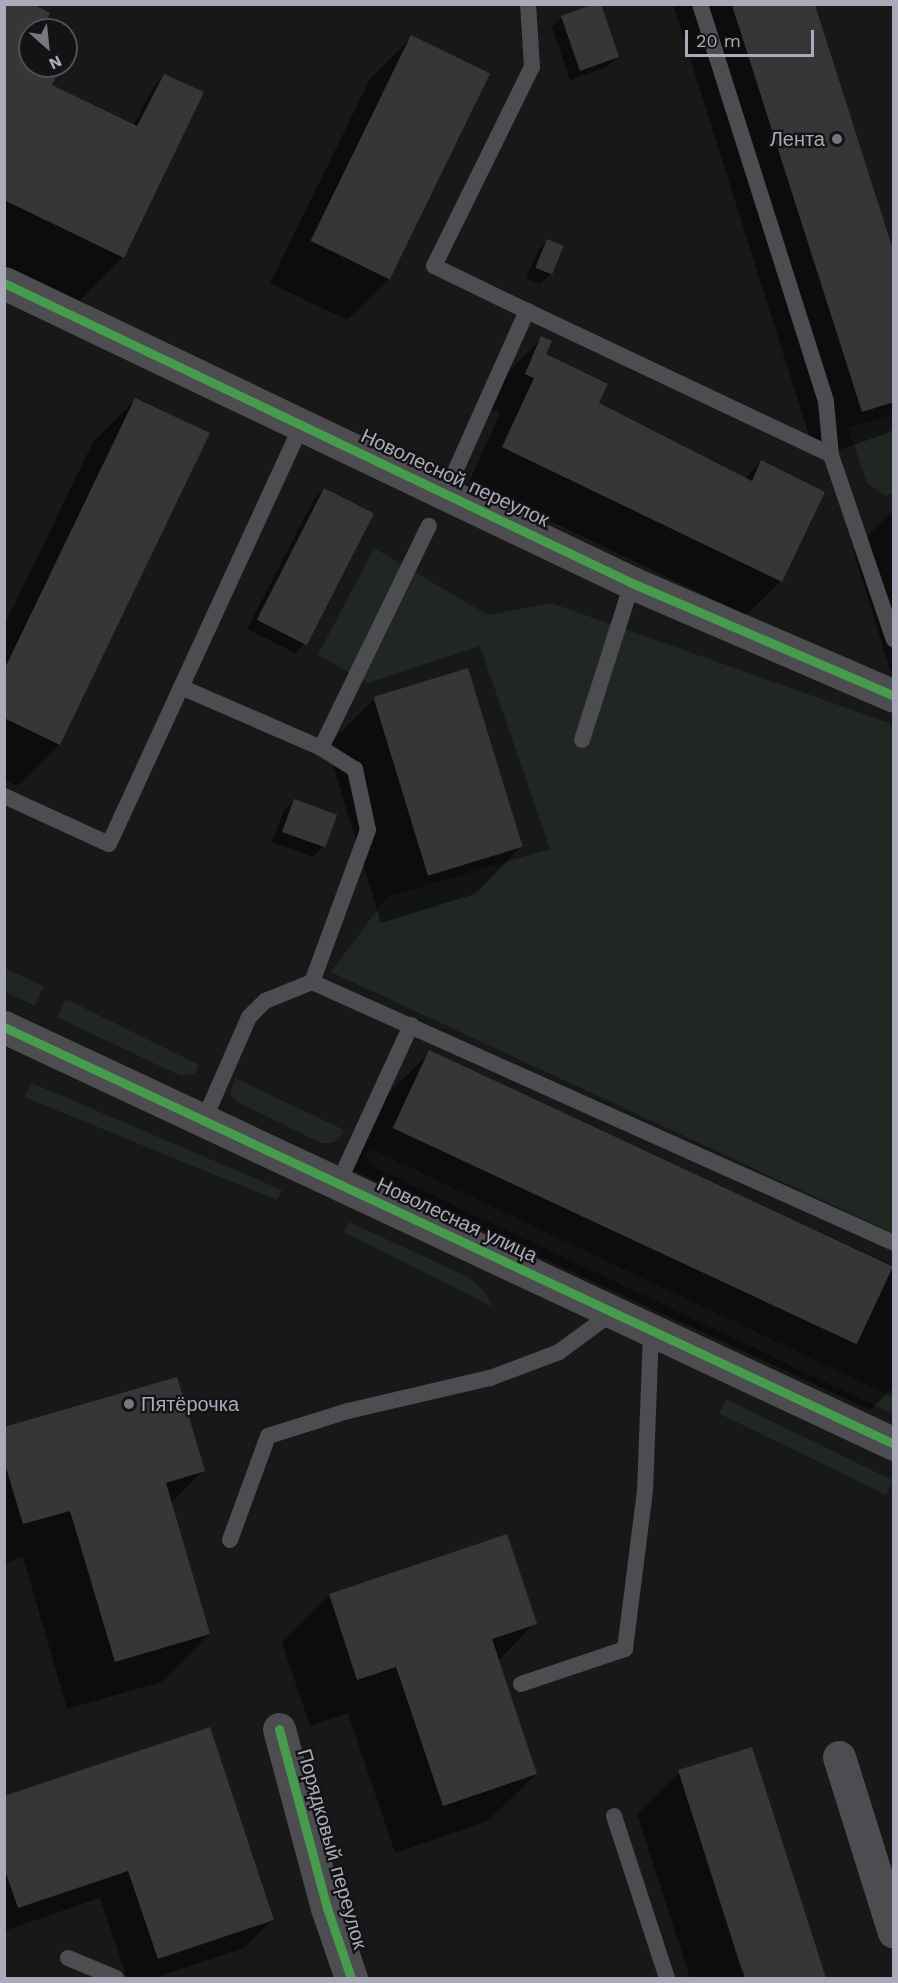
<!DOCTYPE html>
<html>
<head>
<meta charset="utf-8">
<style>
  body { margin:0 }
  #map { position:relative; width:898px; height:1983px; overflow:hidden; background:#181818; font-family:"Work Sans",sans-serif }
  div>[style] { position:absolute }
  .green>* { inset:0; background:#202722; transform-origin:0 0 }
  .shadow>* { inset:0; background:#0007 }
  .building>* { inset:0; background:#363637; transform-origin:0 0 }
  .service>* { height:16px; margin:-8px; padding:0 8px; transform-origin:8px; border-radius:8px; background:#4c4c51 }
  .minor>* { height:33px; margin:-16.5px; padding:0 16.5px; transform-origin:16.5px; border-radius:16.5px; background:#4c4c51 }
  .tertiary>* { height:33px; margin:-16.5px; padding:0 16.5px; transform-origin:16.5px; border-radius:16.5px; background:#4c4c51 }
  .cycleway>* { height:9px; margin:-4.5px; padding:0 4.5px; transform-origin:4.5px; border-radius:4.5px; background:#469c4c }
  .dots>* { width:16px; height:16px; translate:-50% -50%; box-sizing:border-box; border:3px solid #131214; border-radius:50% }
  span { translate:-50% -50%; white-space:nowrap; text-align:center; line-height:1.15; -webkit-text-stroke:4.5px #131214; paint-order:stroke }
  .poi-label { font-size:20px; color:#aaaab8 }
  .right { translate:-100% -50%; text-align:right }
  .left { translate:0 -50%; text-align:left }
  .street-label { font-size:20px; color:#aaaab8 }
  .frame { position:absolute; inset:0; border:6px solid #aaaab8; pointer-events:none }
  .north { position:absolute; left:18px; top:18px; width:60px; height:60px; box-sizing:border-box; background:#131214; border:2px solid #4f4f56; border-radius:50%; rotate:153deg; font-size:16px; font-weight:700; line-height:24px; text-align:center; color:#aaaab8 }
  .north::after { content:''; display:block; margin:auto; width:21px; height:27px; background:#777780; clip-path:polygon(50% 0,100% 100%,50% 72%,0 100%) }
  .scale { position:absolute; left:685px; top:30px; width:129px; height:27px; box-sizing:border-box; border:3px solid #aaaab8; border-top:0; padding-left:8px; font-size:18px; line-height:21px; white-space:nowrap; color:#aaaab8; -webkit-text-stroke:4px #131214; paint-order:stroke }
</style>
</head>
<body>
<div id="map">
  <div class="green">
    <i style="clip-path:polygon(893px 414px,893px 493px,885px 496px,867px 483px,848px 428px)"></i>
    <i style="clip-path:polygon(374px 548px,488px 615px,551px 603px,889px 723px,894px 737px,893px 1233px,331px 972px,387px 897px,550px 849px,480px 646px,368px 683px,318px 655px)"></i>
    <i style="clip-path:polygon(4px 968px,44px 986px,35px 1006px,5px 992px)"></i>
    <i style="clip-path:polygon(66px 999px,199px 1065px,195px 1073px,181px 1076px,57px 1017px)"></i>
    <i style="clip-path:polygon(235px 1078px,344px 1130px,341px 1136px,333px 1143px,321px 1143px,237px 1102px,230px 1095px)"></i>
    <i style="clip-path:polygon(32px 1083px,282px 1190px,277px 1200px,24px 1097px)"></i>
    <i style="clip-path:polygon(369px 1148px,893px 1397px,893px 1414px,372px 1166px,366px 1157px)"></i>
    <i style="clip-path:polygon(349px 1222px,468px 1277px,484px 1291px,493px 1307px,344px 1232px)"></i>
    <i style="left:726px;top:1399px;width:186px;height:16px;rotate:26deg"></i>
  </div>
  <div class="shadow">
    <i style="clip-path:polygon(4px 4px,44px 30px,30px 30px,30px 66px,59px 66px,50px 86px,133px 126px,154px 86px,164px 75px,123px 257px,77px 303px,4px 269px)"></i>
    <i style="clip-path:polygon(673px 4px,813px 4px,894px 258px,894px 428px,888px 433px,816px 458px)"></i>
    <i style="clip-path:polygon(562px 17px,617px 57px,607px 67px,570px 80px,552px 27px)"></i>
    <i style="clip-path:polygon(412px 37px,389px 278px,347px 320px,270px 283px,370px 79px)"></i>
    <i style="clip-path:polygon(548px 240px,551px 274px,540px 284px,526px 278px,538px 251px)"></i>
    <i style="clip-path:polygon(542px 338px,544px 355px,597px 403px,744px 479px,761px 461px,781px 581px,746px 615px,469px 482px,500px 413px,491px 409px,507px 373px)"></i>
    <i style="clip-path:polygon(135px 400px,59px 744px,17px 786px,4px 780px,4px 626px,93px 442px)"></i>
    <i style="clip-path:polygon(324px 489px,372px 514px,305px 643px,295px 653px,247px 629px,314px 499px)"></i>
    <i style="clip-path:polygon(894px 509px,894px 683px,853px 550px)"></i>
    <i style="clip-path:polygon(374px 699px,522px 846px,475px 894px,381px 923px,327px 746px)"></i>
    <i style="clip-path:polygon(295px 800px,323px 847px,313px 857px,272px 842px,284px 810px)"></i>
    <i style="clip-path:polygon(430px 1052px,894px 1266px,894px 1387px,870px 1410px,352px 1170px,388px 1094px)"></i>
    <i style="clip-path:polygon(4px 1429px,203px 1471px,171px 1503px,209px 1634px,161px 1682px,67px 1709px,23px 1557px,4px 1563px)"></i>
    <i style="clip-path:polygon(330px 1595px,535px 1623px,498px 1661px,536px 1774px,488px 1821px,395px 1853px,348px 1713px,310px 1726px,282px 1643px)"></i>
    <i style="clip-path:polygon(751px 1749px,825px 1978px,690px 1978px,637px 1814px,679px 1772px)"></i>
    <i style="clip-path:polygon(4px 1797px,273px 1920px,244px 1948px,154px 1978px,127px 1978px,100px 1898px,4px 1931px)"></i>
  </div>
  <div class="building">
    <i style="clip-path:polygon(4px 4px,33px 4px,50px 13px,43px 28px,47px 30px,30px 30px,30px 66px,61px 66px,52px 85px,137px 126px,164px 74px,204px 92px,124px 258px,4px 200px)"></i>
    <i style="clip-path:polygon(594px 4px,601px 4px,619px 57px,580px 71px,561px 16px)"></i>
    <i style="clip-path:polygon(732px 5px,815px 5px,894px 253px,894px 402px,862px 412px)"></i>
    <i style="left:411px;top:35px;width:88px;height:229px;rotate:26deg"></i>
    <i style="clip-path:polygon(66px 39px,72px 42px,66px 56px)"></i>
    <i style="left:547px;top:239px;width:18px;height:31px;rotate:22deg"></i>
    <i style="clip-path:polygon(541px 336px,552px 341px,546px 354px,608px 384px,599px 403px,752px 481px,761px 460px,825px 492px,782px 582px,502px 447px,534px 378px,525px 374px)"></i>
    <i style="clip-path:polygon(135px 398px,210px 433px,60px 745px,4px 718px,4px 670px)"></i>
    <i style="left:324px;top:488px;width:56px;height:148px;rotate:27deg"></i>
    <i style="left:468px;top:668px;width:187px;height:99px;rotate:73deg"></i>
    <i style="left:294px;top:799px;width:46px;height:35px;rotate:20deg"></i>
    <i style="left:429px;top:1050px;width:512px;height:86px;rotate:25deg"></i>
    <i style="clip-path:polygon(177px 1377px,205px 1471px,166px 1483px,210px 1634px,115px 1662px,70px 1511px,23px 1524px,4px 1461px,4px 1427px)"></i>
    <i style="clip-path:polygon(507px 1534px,537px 1624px,492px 1639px,537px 1774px,443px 1806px,396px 1667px,357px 1680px,329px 1594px)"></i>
    <i style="clip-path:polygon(210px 1727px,274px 1920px,158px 1959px,128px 1871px,18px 1908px,4px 1868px,4px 1796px)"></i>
    <i style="clip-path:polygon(752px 1747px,826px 1978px,745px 1978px,738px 1958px,678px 1770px)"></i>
  </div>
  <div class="service">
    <i style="left:700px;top:4px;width:417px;rotate:72.4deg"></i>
    <i style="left:826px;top:402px;width:53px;rotate:84.6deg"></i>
    <i style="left:527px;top:311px;width:103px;rotate:-154.2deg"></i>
    <i style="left:434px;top:266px;width:222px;rotate:-63.8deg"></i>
    <i style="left:532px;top:67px;width:63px;rotate:-93.6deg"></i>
    <i style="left:445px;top:494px;width:201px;rotate:-65.9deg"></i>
    <i style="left:527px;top:311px;width:336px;rotate:25.3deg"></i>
    <i style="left:831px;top:455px;width:195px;rotate:71.2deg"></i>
    <i style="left:181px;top:687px;width:153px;rotate:23.5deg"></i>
    <i style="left:321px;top:748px;width:40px;rotate:32deg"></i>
    <i style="left:355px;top:769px;width:62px;rotate:78deg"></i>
    <i style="left:368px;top:830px;width:162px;rotate:110.2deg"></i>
    <i style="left:312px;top:982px;width:638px;rotate:24.15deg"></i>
    <i style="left:582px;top:740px;width:165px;rotate:-72.3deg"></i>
    <i style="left:321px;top:748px;width:247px;rotate:-64.1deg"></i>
    <i style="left:4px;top:796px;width:115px;rotate:24.6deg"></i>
    <i style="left:109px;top:844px;width:461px;rotate:-65.3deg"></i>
    <i style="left:204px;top:1120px;width:112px;rotate:-66.4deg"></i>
    <i style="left:249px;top:1017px;width:23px;rotate:-45deg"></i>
    <i style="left:265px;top:1001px;width:51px;rotate:-22deg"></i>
    <i style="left:338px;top:1184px;width:175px;rotate:-65.3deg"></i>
    <i style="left:230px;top:1540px;width:111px;rotate:-69.9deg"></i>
    <i style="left:268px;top:1436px;width:84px;rotate:-17.4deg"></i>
    <i style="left:348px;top:1411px;width:146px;rotate:-13.1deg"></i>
    <i style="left:490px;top:1378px;width:74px;rotate:-20.6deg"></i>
    <i style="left:559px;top:1352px;width:66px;rotate:-36.3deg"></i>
    <i style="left:521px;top:1684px;width:110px;rotate:-18.6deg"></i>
    <i style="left:625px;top:1649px;width:160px;rotate:-82.8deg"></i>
    <i style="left:645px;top:1490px;width:159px;rotate:-87.8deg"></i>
    <i style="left:614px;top:1816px;width:170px;rotate:71.9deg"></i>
    <i style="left:68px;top:1958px;width:52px;rotate:22.6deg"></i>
  </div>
  <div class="minor">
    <i style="left:4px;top:283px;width:696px;rotate:25.53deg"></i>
    <i style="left:632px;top:583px;width:285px;rotate:23.3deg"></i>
    <i style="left:279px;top:1729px;width:185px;rotate:75deg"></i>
    <i style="left:327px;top:1908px;width:74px;rotate:71.1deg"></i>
    <i style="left:839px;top:1757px;width:183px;rotate:72.6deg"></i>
  </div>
  <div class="tertiary">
    <i style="left:4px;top:1027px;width:983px;rotate:25.1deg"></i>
  </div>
  <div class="cycleway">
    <i style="left:4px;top:283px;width:696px;rotate:25.53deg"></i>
    <i style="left:632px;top:583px;width:285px;rotate:23.3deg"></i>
    <i style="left:4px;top:1027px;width:983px;rotate:25.1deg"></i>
    <i style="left:279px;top:1729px;width:185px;rotate:75deg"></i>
    <i style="left:327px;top:1908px;width:74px;rotate:71.1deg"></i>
  </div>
  <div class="dots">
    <i style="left:837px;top:139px;background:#777780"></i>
    <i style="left:129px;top:1404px;background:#777780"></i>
  </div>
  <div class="poi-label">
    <span class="right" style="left:825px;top:139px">Лента</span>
    <span class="left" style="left:141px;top:1404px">Пятёрочка</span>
  </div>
  <div class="street-label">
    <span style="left:455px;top:478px;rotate:25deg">Новолесной переулок</span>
    <span style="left:457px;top:1220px;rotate:25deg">Новолесная улица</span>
    <span style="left:332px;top:1849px;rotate:74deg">Порядковый переулок</span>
  </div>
  <div class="frame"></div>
  <div class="north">N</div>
  <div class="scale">20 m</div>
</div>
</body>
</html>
